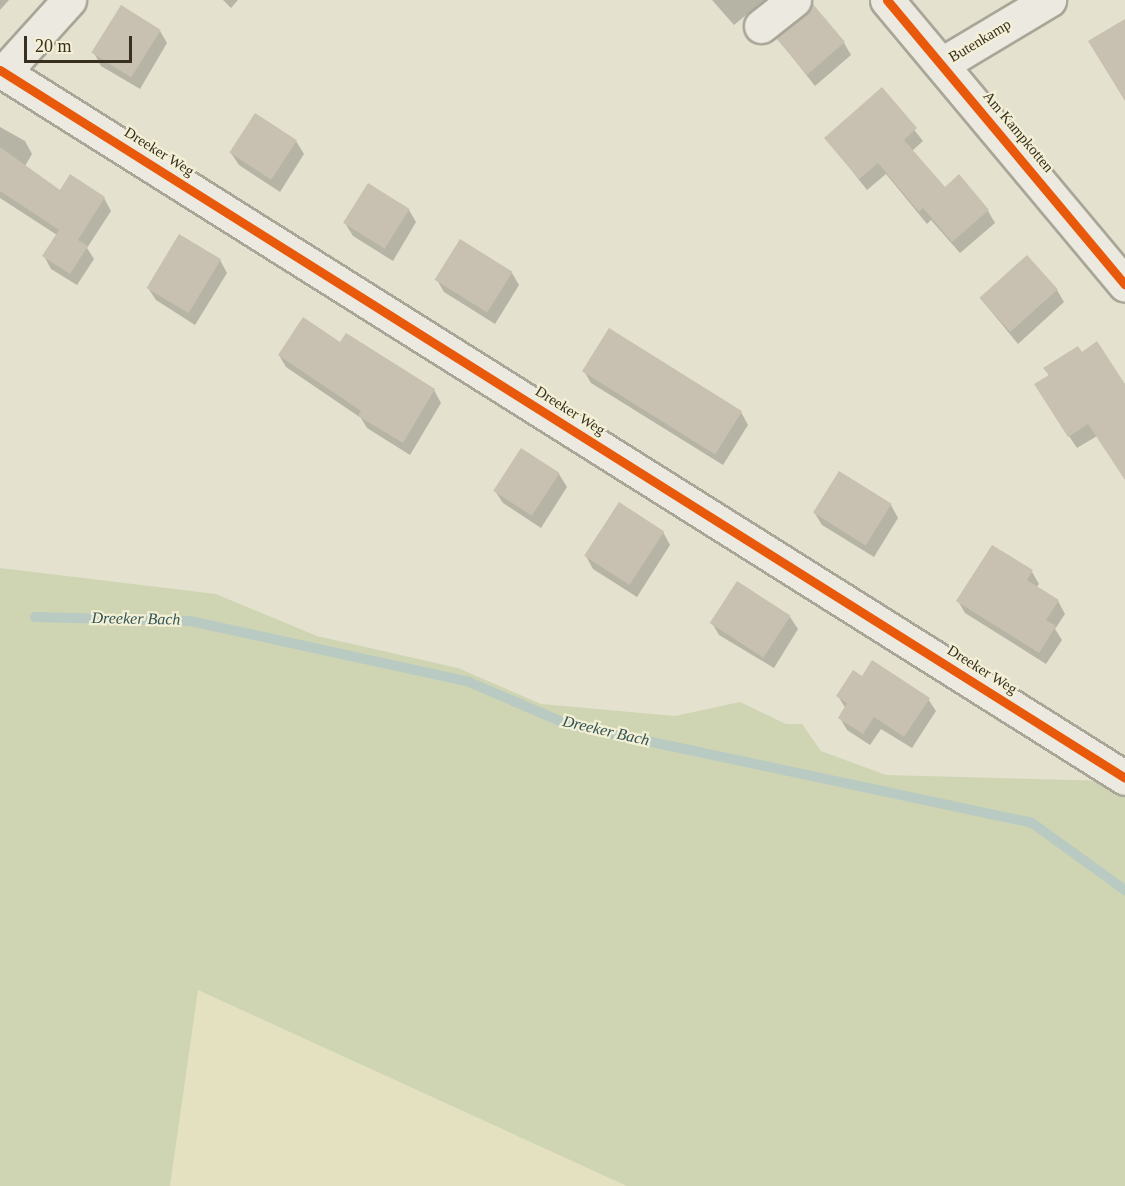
<!DOCTYPE html>
<html>
<head>
<meta charset="utf-8">
<style>
  body { margin:0 }
  #map { position:relative; width:1125px; height:1186px; overflow:hidden; background:#e4e1cf; font-family:"Times New Roman",serif }
  div>[style] { position:absolute }
  .farmland>* { inset:0; background:#e3e1c0 }
  .green>* { inset:0; background:#cfd5b2 }
  .shadow>* { inset:0; background:#0003 }
  .stream>* { height:10px; margin:-5px; padding:0 5px; transform-origin:5px; border-radius:5px; background:#b9cac2 }
  .building>* { inset:0; background:#c8c0b0; transform-origin:0 0 }
  .roads { filter:drop-shadow(2px 0 #a9a698) drop-shadow(-2px 0 #a9a698) drop-shadow(0 2px #a9a698) drop-shadow(0 -2px #a9a698) }
  .minor>* { height:33px; margin:-16.5px; padding:0 16.5px; transform-origin:16.5px; border-radius:16.5px; background:#eceae0 }
  .cycleway>* { height:9px; margin:-4.5px; padding:0 4.5px; transform-origin:4.5px; border-radius:4.5px; background:#e8590c }
  span { translate:-50% -50%; white-space:nowrap; text-align:center; line-height:1.15; -webkit-text-stroke:4.5px #f4f0d6; paint-order:stroke }
  .street-label { font-size:15px; color:#382f20 }
  .water-label { font-size:16px; color:#305457; font-style:italic }
  .scale { position:absolute; left:24px; top:36px; width:108px; height:27px; box-sizing:border-box; border:3px solid #382f20; border-top:0; padding-left:8px; font-size:18px; line-height:21px; white-space:nowrap; color:#382f20; -webkit-text-stroke:4px #f4f0d6; paint-order:stroke }
</style>
</head>
<body>
<div id="map">
  <div class="farmland">
    <i style="clip-path:polygon(198px 990px,627px 1186px,170px 1186px)"></i>
  </div>
  <div class="green">
    <i style="clip-path:polygon(0 568px,216px 594px,317px 636px,458px 668px,541px 704px,675px 716px,740px 702px,786px 724px,802px 724px,821px 751px,886px 775px,1107px 781px,1125px 791px,1125px 1186px,627px 1186px,198px 990px,170px 1186px,0 1186px)"></i>
  </div>
  <div class="shadow">
    <i style="clip-path:polygon(0 0,9px 0,0 10px)"></i>
    <i style="clip-path:polygon(223px 0,238px 0,231px 8px)"></i>
    <i style="clip-path:polygon(712px 0,786px 0,760px 21px,751px 11px,734px 25px)"></i>
    <i style="clip-path:polygon(807px 16px,844px 43px,851px 55px,815px 86px,778px 39px)"></i>
    <i style="clip-path:polygon(160px 31px,167px 43px,140px 89px,101px 66px,94px 53px)"></i>
    <i style="clip-path:polygon(882px 89px,923px 141px,912px 151px,945px 189px,988px 211px,995px 223px,960px 253px,931px 220px,927px 224px,886px 174px,867px 190px,826px 138px)"></i>
    <i style="clip-path:polygon(256px 115px,296px 141px,304px 154px,280px 192px,239px 165px,231px 153px)"></i>
    <i style="clip-path:polygon(0 127px,25px 141px,32px 154px,25px 166px,60px 192px,104px 198px,111px 211px,87px 248px,94px 259px,77px 285px,51px 269px,44px 256px,57px 235px,0 198px)"></i>
    <i style="clip-path:polygon(409px 210px,416px 222px,393px 261px,353px 236px,345px 223px)"></i>
    <i style="clip-path:polygon(220px 260px,227px 273px,195px 325px,156px 300px,148px 288px)"></i>
    <i style="clip-path:polygon(512px 273px,519px 285px,495px 324px,444px 292px,437px 280px)"></i>
    <i style="clip-path:polygon(1057px 290px,1064px 302px,1018px 344px,981px 299px)"></i>
    <i style="clip-path:polygon(341px 344px,434px 390px,441px 403px,410px 455px,367px 428px,361px 418px,286px 367px,279px 355px)"></i>
    <i style="clip-path:polygon(1081px 354px,1125px 388px,1125px 479px,1097px 436px,1077px 448px,1043px 397px,1050px 377px,1045px 369px)"></i>
    <i style="clip-path:polygon(584px 371px,741px 412px,748px 425px,723px 465px,591px 383px)"></i>
    <i style="clip-path:polygon(521px 450px,559px 474px,567px 487px,541px 528px,503px 503px,495px 491px)"></i>
    <i style="clip-path:polygon(891px 505px,898px 518px,874px 557px,822px 525px,814px 512px)"></i>
    <i style="clip-path:polygon(663px 532px,670px 545px,637px 597px,593px 569px,586px 556px)"></i>
    <i style="clip-path:polygon(1032px 572px,1039px 584px,1036px 588px,1058px 601px,1065px 614px,1055px 629px,1062px 640px,1046px 664px,965px 613px,958px 601px)"></i>
    <i style="clip-path:polygon(790px 617px,798px 629px,774px 668px,719px 635px,712px 623px)"></i>
    <i style="clip-path:polygon(862px 678px,928px 699px,936px 711px,912px 748px,881px 729px,870px 745px,847px 730px,840px 718px,846px 709px,838px 696px)"></i>
  </div>
  <div class="stream">
    <i style="left:35px;top:617px;width:155px;rotate:1.5deg"></i>
    <i style="left:190px;top:621px;width:286px;rotate:12.3deg"></i>
    <i style="left:469px;top:682px;width:107px;rotate:23.2deg"></i>
    <i style="left:567px;top:724px;width:475px;rotate:12deg"></i>
    <i style="left:1032px;top:823px;width:115px;rotate:35.8deg"></i>
  </div>
  <div class="building">
    <i style="clip-path:polygon(812px 3px,845px 42px,807px 75px,776px 38px,806px 15px)"></i>
    <i style="left:121px;top:5px;width:47px;height:56px;rotate:32deg"></i>
    <i style="clip-path:polygon(1125px 19px,1125px 101px,1088px 41px)"></i>
    <i style="clip-path:polygon(882px 87px,917px 128px,904px 140px,945px 187px,959px 174px,989px 210px,952px 242px,923px 208px,919px 212px,878px 163px,859px 179px,824px 138px)"></i>
    <i style="left:255px;top:113px;width:50px;height:47px;rotate:33deg"></i>
    <i style="clip-path:polygon(0 147px,60px 190px,70px 174px,105px 197px,78px 240px,88px 246px,70px 274px,42px 256px,59px 230px,0 191px)"></i>
    <i style="left:368px;top:183px;width:49px;height:47px;rotate:32deg"></i>
    <i style="left:179px;top:234px;width:49px;height:63px;rotate:31deg"></i>
    <i style="left:460px;top:239px;width:62px;height:48px;rotate:32deg"></i>
    <i style="left:1027px;top:255px;width:46px;height:64px;rotate:48deg"></i>
    <i style="clip-path:polygon(303px 317px,340px 342px,346px 333px,435px 389px,403px 443px,358px 416px,361px 411px,278px 355px)"></i>
    <i style="left:609px;top:328px;width:157px;height:51px;rotate:32deg"></i>
    <i style="clip-path:polygon(1097px 341px,1125px 384px,1125px 480px,1088px 424px,1068px 437px,1034px 384px,1049px 375px,1043px 368px,1078px 346px,1082px 352px)"></i>
    <i style="left:521px;top:448px;width:46px;height:51px;rotate:33deg"></i>
    <i style="left:839px;top:471px;width:62px;height:49px;rotate:32deg"></i>
    <i style="left:619px;top:502px;width:54px;height:64px;rotate:33deg"></i>
    <i style="clip-path:polygon(992px 545px,1033px 570px,1027px 580px,1059px 600px,1046px 620px,1056px 626px,1039px 653px,956px 601px)"></i>
    <i style="left:737px;top:581px;width:64px;height:50px;rotate:33deg"></i>
    <i style="clip-path:polygon(872px 660px,930px 698px,904px 737px,874px 717px,863px 734px,838px 718px,847px 703px,836px 696px,853px 670px,862px 676px)"></i>
  </div>
  <div class="roads">
    <div class="minor">
      <i style="left:887px;top:0;width:371px;rotate:50.1deg"></i>
      <i style="left:761px;top:26px;width:42px;rotate:-38.2deg"></i>
      <i style="left:942px;top:64px;width:125px;rotate:-30.9deg"></i>
      <i style="left:0;top:70px;width:1329px;rotate:32.18deg"></i>
      <i style="left:4px;top:72px;width:97px;rotate:-47.9deg"></i>
    </div>
  </div>
  <div class="cycleway">
    <i style="left:887px;top:0;width:371px;rotate:50.1deg"></i>
    <i style="left:0;top:70px;width:1329px;rotate:32.18deg"></i>
  </div>
  <div class="street-label">
    <span style="left:980px;top:41px;rotate:-31deg">Butenkamp</span>
    <span style="left:1018px;top:132px;rotate:50deg">Am Kampkotten</span>
    <span style="left:159px;top:152px;rotate:32deg">Dreeker Weg</span>
    <span style="left:570px;top:411px;rotate:32deg">Dreeker Weg</span>
    <span style="left:982px;top:670px;rotate:32deg">Dreeker Weg</span>
  </div>
  <div class="water-label">
    <span style="left:136px;top:619px;rotate:1deg">Dreeker Bach</span>
    <span style="left:606px;top:731px;rotate:13deg">Dreeker Bach</span>
  </div>
  <div class="scale">20 m</div>
</div>
</body>
</html>
